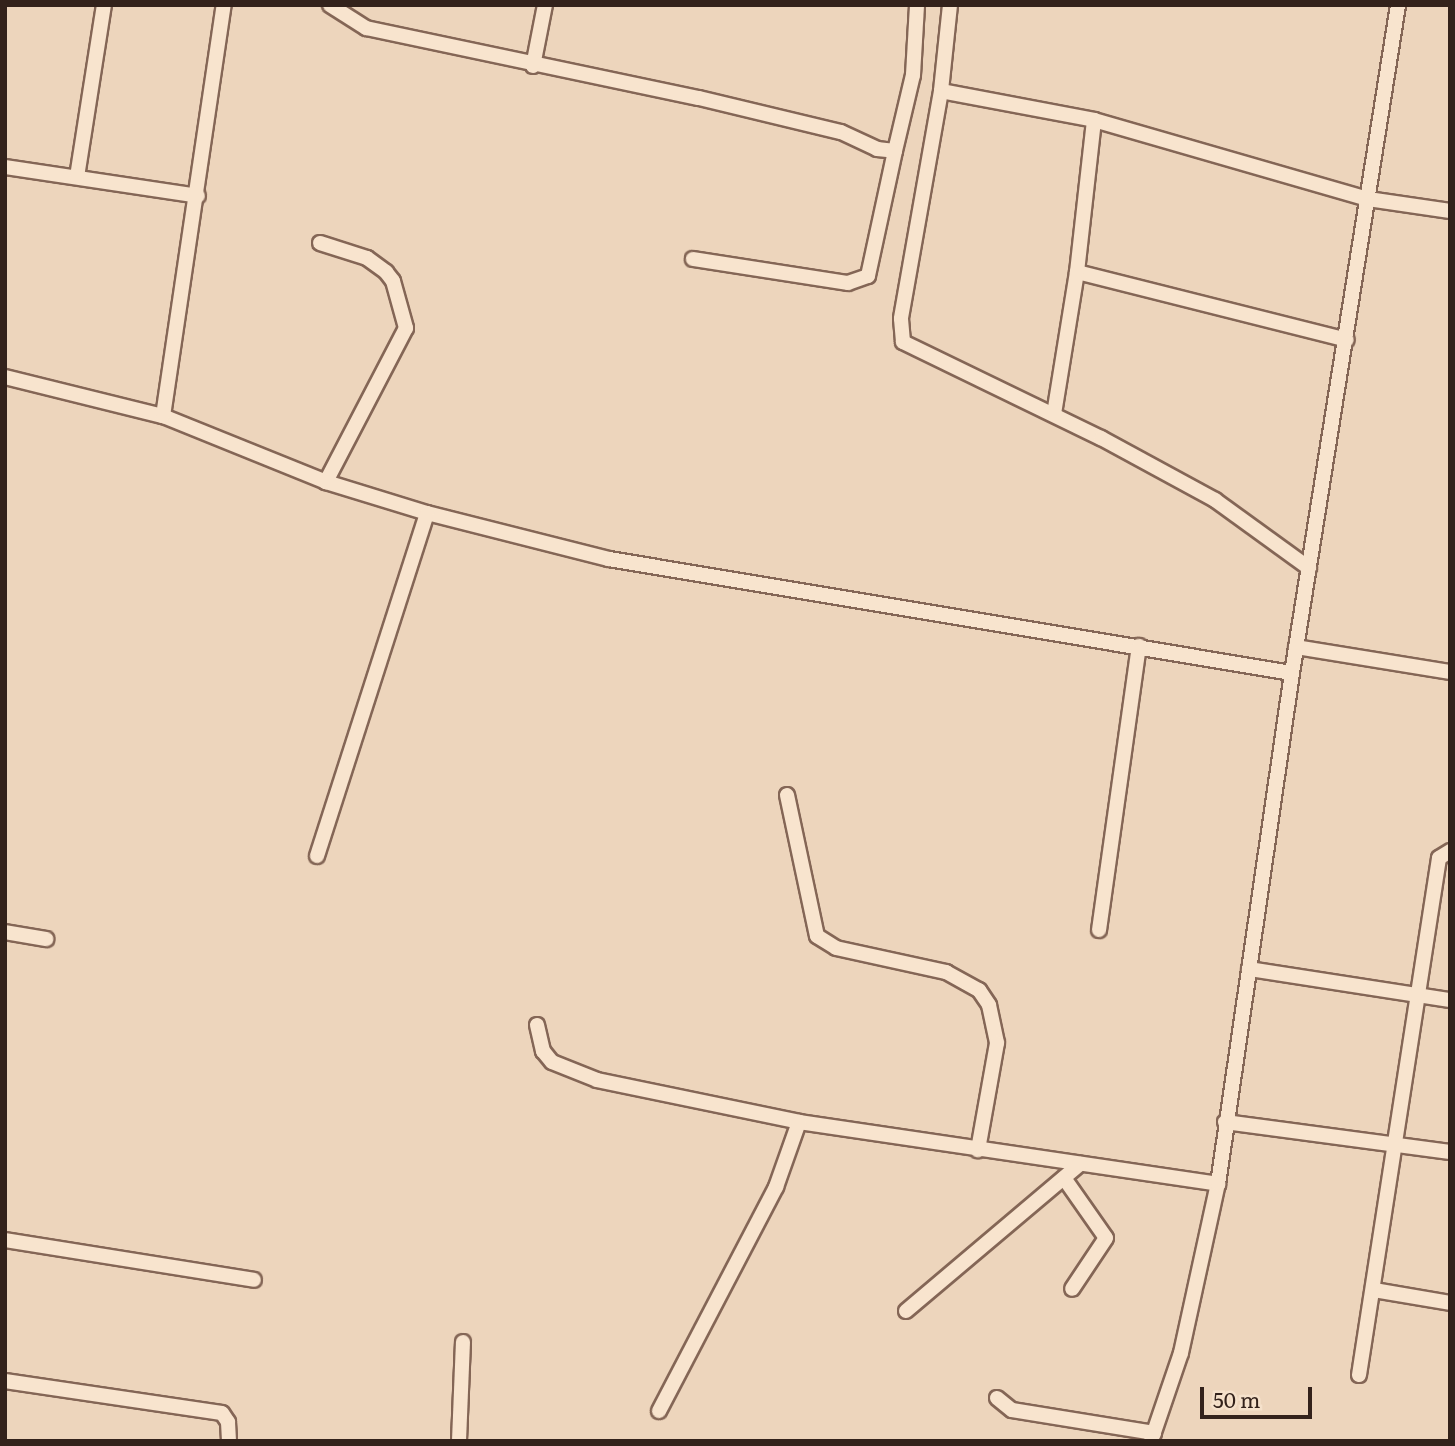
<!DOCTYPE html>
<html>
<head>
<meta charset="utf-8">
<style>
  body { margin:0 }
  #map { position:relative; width:1455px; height:1446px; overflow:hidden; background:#edd5bc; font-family:Literata,serif }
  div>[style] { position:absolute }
  .roads { filter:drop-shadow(2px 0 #846656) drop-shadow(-2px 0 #846656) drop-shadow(0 2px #846656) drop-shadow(0 -2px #846656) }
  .minor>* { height:14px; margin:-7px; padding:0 7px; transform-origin:7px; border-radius:7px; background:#f8e4ce }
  span { translate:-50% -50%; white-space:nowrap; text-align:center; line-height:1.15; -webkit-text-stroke:5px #f5e1cb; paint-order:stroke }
  .frame { position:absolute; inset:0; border:7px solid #33221b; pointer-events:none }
  .scale { position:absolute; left:1200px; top:1387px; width:112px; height:32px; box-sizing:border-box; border:4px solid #33221b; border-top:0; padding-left:9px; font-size:21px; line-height:24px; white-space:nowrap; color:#33221b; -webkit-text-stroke:5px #f5e1cb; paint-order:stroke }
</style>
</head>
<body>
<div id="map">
  <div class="roads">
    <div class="minor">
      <i style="left:330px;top:5px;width:43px;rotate:32.6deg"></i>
      <i style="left:366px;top:28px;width:340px;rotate:11.9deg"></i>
      <i style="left:699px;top:98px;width:146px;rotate:13.5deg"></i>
      <i style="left:841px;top:132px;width:40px;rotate:25deg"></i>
      <i style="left:877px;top:149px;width:18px;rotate:6deg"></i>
      <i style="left:895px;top:151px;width:128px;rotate:102.2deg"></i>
      <i style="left:868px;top:276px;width:21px;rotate:161deg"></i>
      <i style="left:848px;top:283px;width:157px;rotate:-171.2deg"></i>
      <i style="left:950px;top:5px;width:86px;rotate:96deg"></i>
      <i style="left:941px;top:91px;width:231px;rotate:100deg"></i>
      <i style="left:901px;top:319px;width:23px;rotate:85deg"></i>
      <i style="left:903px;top:342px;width:220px;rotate:25.9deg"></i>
      <i style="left:1101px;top:438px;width:130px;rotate:28.5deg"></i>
      <i style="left:1215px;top:500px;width:116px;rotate:35.9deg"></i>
      <i style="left:533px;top:66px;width:62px;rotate:-78.9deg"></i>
      <i style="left:941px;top:91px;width:156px;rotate:10.7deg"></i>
      <i style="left:1094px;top:120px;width:285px;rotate:16.1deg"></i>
      <i style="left:1368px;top:199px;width:83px;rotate:8.3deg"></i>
      <i style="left:895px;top:151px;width:78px;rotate:-76.7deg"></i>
      <i style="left:913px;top:75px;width:70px;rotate:-86.7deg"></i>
      <i style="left:5px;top:167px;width:195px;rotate:8.5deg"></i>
      <i style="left:77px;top:177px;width:174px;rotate:-81.1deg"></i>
      <i style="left:320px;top:243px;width:49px;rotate:17.7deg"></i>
      <i style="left:367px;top:258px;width:24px;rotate:36deg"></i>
      <i style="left:386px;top:272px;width:11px;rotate:52deg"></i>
      <i style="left:393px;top:281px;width:49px;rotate:74.5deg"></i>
      <i style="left:406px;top:328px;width:174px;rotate:117.5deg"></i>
      <i style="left:1077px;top:272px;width:278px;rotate:14.1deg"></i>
      <i style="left:5px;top:377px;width:163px;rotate:13.9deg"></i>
      <i style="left:163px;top:416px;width:176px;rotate:22deg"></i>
      <i style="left:326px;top:482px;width:106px;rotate:17.1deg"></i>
      <i style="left:427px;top:513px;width:188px;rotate:14.2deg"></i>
      <i style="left:609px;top:559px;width:692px;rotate:9.48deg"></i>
      <i style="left:1054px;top:414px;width:144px;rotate:-80.8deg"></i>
      <i style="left:1077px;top:272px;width:153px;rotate:-83.6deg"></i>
      <i style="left:163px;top:416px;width:416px;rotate:-81.6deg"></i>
      <i style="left:1296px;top:647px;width:156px;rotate:9.2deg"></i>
      <i style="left:787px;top:795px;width:144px;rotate:78deg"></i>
      <i style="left:817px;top:936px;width:22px;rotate:32deg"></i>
      <i style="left:836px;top:948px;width:113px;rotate:12.3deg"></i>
      <i style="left:946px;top:972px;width:38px;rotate:29deg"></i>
      <i style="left:979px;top:990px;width:18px;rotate:56deg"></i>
      <i style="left:989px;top:1005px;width:39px;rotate:78deg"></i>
      <i style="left:997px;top:1043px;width:109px;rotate:100.1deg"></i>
      <i style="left:317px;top:856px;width:360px;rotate:-72.2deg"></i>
      <i style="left:1099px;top:930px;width:287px;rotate:-82deg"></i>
      <i style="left:5px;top:932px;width:42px;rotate:9.7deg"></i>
      <i style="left:1249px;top:969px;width:203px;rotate:8.8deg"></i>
      <i style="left:537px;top:1025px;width:27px;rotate:77deg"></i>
      <i style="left:543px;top:1051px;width:14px;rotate:51deg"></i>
      <i style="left:552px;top:1062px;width:48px;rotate:21.8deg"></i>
      <i style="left:597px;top:1080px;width:206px;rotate:11.7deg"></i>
      <i style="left:799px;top:1122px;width:424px;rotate:8.4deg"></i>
      <i style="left:1225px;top:1122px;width:227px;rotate:7.6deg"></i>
      <i style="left:1064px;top:1178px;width:73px;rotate:55deg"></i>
      <i style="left:1106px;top:1238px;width:61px;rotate:123.7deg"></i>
      <i style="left:5px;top:1240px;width:252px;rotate:9.1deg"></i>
      <i style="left:1374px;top:1290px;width:77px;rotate:9.7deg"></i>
      <i style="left:906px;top:1311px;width:228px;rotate:-40.2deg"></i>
      <i style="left:1359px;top:1375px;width:523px;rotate:-81.2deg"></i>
      <i style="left:1439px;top:858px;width:13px;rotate:-32deg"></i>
      <i style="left:5px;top:1381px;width:219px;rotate:8.4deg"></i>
      <i style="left:222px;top:1413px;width:11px;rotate:56deg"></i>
      <i style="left:228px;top:1422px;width:19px;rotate:87deg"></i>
      <i style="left:997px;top:1398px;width:19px;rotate:39deg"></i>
      <i style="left:1012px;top:1410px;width:144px;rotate:9.2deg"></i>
      <i style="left:659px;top:1411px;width:253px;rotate:-62.4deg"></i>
      <i style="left:776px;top:1187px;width:69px;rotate:-70.5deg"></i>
      <i style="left:459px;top:1441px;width:99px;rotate:-87.7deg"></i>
      <i style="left:1151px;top:1441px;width:93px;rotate:-71.2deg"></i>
      <i style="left:1181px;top:1353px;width:173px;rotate:-77.7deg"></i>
      <i style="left:1218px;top:1184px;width:516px;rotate:-81.76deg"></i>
      <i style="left:1292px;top:673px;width:676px;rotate:-80.98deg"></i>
    </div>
  </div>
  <div class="frame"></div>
  <div class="scale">50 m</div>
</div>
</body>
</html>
